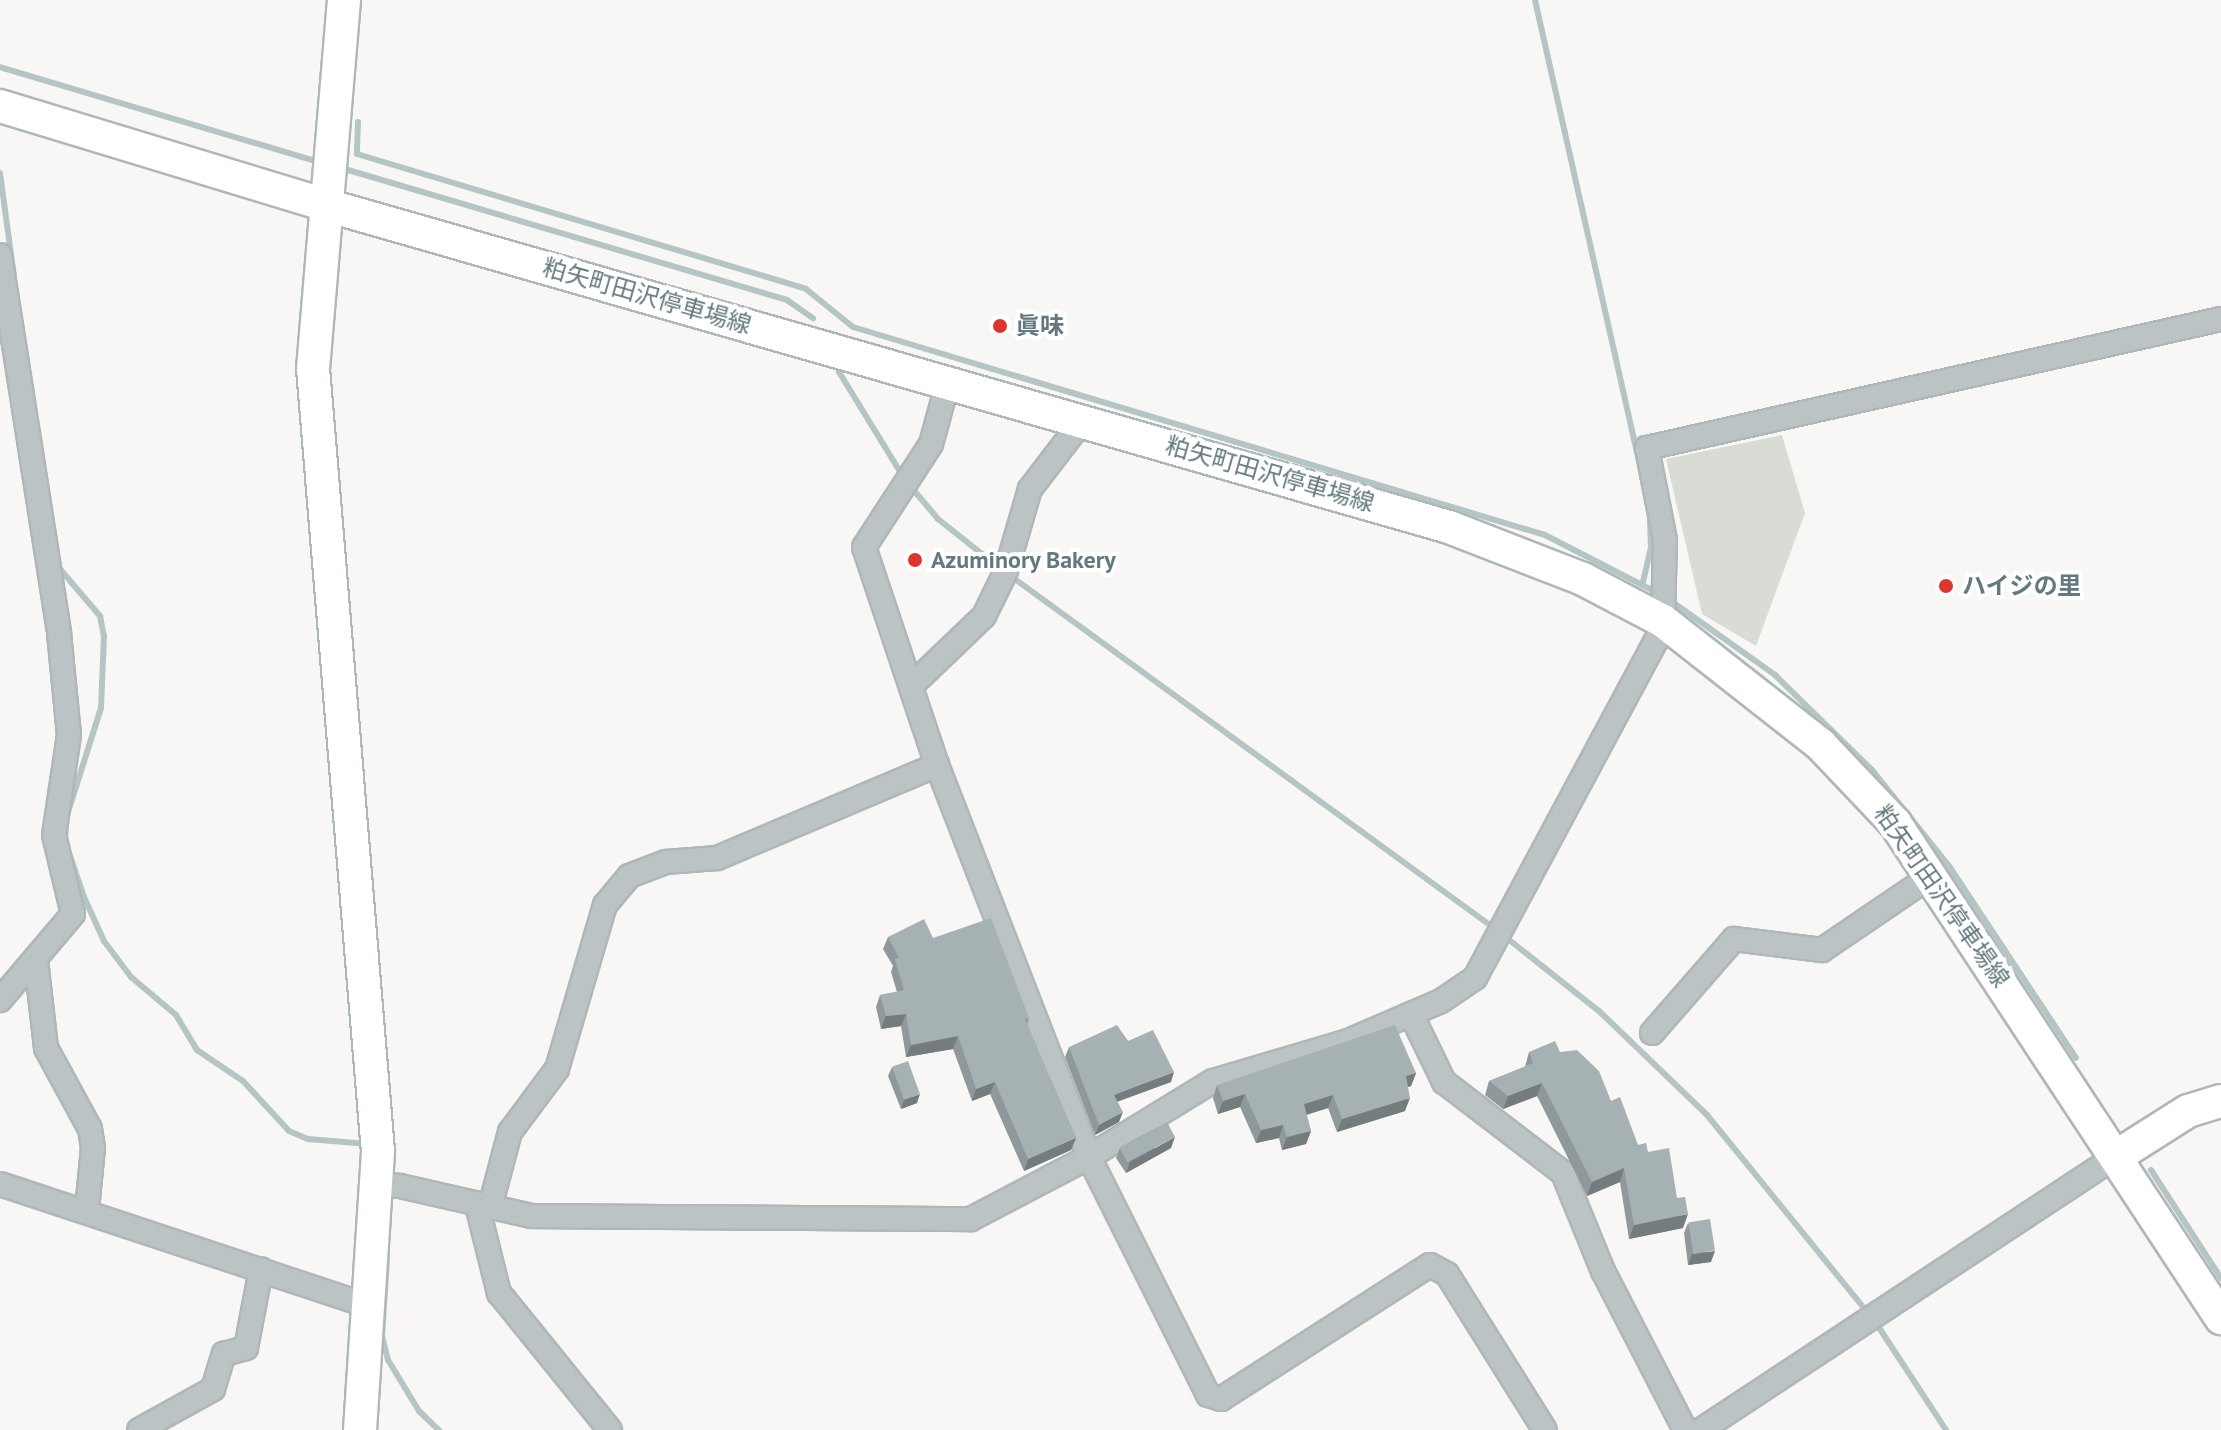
<!DOCTYPE html>
<html>
<head>
<meta charset="utf-8">
<style>
  body { margin:0 }
  #map { position:relative; width:2221px; height:1430px; overflow:hidden; background:#f8f7f5; font-family:"PT Sans","Noto Sans JP",sans-serif }
  div>[style] { position:absolute }
  .green>* { inset:0; background:#d9dcd4 }
  .stream>* { height:6px; margin:-3px; padding:0 3px; transform-origin:3px; border-radius:3px; background:#b5c5c6 }
  .roads { filter:drop-shadow(2px 0 #afb7b9) drop-shadow(-2px 0 #afb7b9) drop-shadow(0 2px #afb7b9) drop-shadow(0 -2px #afb7b9) }
  .street>* { height:22px; margin:-11px; padding:0 11px; transform-origin:11px; border-radius:11px; background:#bcc3c4 }
  .secondary>* { height:32px; margin:-16px; padding:0 16px; transform-origin:16px; border-radius:16px; background:#fff }
  .wall>* { inset:0; background:#8f989b }
  .shaded-wall>* { inset:0; background:#747c7e }
  .building>* { inset:0; background:#a6b1b4; transform-origin:0 0 }
  .dots>* { width:22px; height:22px; translate:-50% -50%; box-sizing:border-box; border:4px solid #fff; border-radius:50% }
  span { translate:-50% -50%; white-space:nowrap; text-align:center; line-height:1.15; -webkit-text-stroke:8px #fff; paint-order:stroke }
  .street-label { font-size:24px; color:#64797e }
  .poi-label { font-size:24px; color:#64797e; font-weight:700 }
  .left { translate:0 -50%; text-align:left }
</style>
</head>
<body>
<div id="map">
  <div class="green">
    <i style="clip-path:polygon(1782px 435px,1805px 513px,1756px 646px,1702px 614px,1666px 459px)"></i>
  </div>
  <div class="stream">
    <i style="left:1535px;top:0;width:464px;rotate:77.3deg"></i>
    <i style="left:0;top:67px;width:333px;rotate:16.6deg"></i>
    <i style="left:358px;top:122px;width:32px;rotate:92deg"></i>
    <i style="left:357px;top:154px;width:469px;rotate:16.7deg"></i>
    <i style="left:806px;top:289px;width:60px;rotate:39deg"></i>
    <i style="left:853px;top:327px;width:723px;rotate:16.73deg"></i>
    <i style="left:1545px;top:535px;width:127px;rotate:27.2deg"></i>
    <i style="left:338px;top:167px;width:468px;rotate:16.5deg"></i>
    <i style="left:787px;top:300px;width:32px;rotate:35deg"></i>
    <i style="left:0;top:173px;width:105px;rotate:82.3deg"></i>
    <i style="left:839px;top:372px;width:124px;rotate:58.5deg"></i>
    <i style="left:911px;top:487px;width:42px;rotate:49.8deg"></i>
    <i style="left:938px;top:519px;width:75px;rotate:38.5deg"></i>
    <i style="left:997px;top:566px;width:615px;rotate:36.07deg"></i>
    <i style="left:60px;top:569px;width:62px;rotate:49.6deg"></i>
    <i style="left:100px;top:616px;width:20px;rotate:79deg"></i>
    <i style="left:104px;top:636px;width:72px;rotate:92.4deg"></i>
    <i style="left:101px;top:708px;width:112px;rotate:107.6deg"></i>
    <i style="left:1643px;top:582px;width:35px;rotate:-77deg"></i>
    <i style="left:1651px;top:548px;width:29px;rotate:-92deg"></i>
    <i style="left:1671px;top:601px;width:128px;rotate:35.4deg"></i>
    <i style="left:1775px;top:675px;width:136px;rotate:44.4deg"></i>
    <i style="left:1872px;top:770px;width:123px;rotate:51.3deg"></i>
    <i style="left:1949px;top:866px;width:230px;rotate:56.5deg"></i>
    <i style="left:66px;top:826px;width:15px;rotate:94deg"></i>
    <i style="left:65px;top:841px;width:59px;rotate:71.3deg"></i>
    <i style="left:84px;top:897px;width:48px;rotate:65.6deg"></i>
    <i style="left:104px;top:941px;width:45px;rotate:53.1deg"></i>
    <i style="left:131px;top:977px;width:59px;rotate:40.2deg"></i>
    <i style="left:176px;top:1015px;width:41px;rotate:59deg"></i>
    <i style="left:197px;top:1050px;width:55px;rotate:34deg"></i>
    <i style="left:243px;top:1081px;width:68px;rotate:47.4deg"></i>
    <i style="left:289px;top:1131px;width:21px;rotate:23deg"></i>
    <i style="left:308px;top:1139px;width:60px;rotate:4.8deg"></i>
    <i style="left:1503px;top:935px;width:122px;rotate:38.4deg"></i>
    <i style="left:1599px;top:1011px;width:150px;rotate:43.9deg"></i>
    <i style="left:1707px;top:1115px;width:257px;rotate:50.9deg"></i>
    <i style="left:2151px;top:1170px;width:129px;rotate:57.1deg"></i>
    <i style="left:387px;top:1259px;width:77px;rotate:93.7deg"></i>
    <i style="left:382px;top:1336px;width:25px;rotate:76deg"></i>
    <i style="left:388px;top:1360px;width:60px;rotate:58.7deg"></i>
    <i style="left:419px;top:1411px;width:28px;rotate:44deg"></i>
    <i style="left:1876px;top:1323px;width:128px;rotate:56.8deg"></i>
  </div>
  <div class="roads">
    <div class="street">
      <i style="left:0;top:255px;width:383px;rotate:81.1deg"></i>
      <i style="left:59px;top:633px;width:102px;rotate:84.4deg"></i>
      <i style="left:69px;top:735px;width:101px;rotate:98.5deg"></i>
      <i style="left:54px;top:835px;width:81px;rotate:76.5deg"></i>
      <i style="left:73px;top:914px;width:113px;rotate:130.3deg"></i>
      <i style="left:948px;top:382px;width:64px;rotate:105.3deg"></i>
      <i style="left:931px;top:444px;width:123px;rotate:123deg"></i>
      <i style="left:864px;top:547px;width:230px;rotate:71.5deg"></i>
      <i style="left:937px;top:765px;width:420px;rotate:68.8deg"></i>
      <i style="left:1089px;top:1157px;width:266px;rotate:63.4deg"></i>
      <i style="left:1208px;top:1395px;width:14px;rotate:17deg"></i>
      <i style="left:1221px;top:1399px;width:248px;rotate:-32.7deg"></i>
      <i style="left:1430px;top:1265px;width:19px;rotate:28deg"></i>
      <i style="left:1447px;top:1274px;width:184px;rotate:57.9deg"></i>
      <i style="left:911px;top:686px;width:101px;rotate:-43.8deg"></i>
      <i style="left:984px;top:616px;width:50px;rotate:-63.9deg"></i>
      <i style="left:1006px;top:571px;width:85px;rotate:-73.7deg"></i>
      <i style="left:1030px;top:489px;width:87px;rotate:-52.5deg"></i>
      <i style="left:36px;top:960px;width:89px;rotate:83.5deg"></i>
      <i style="left:46px;top:1048px;width:92px;rotate:61.5deg"></i>
      <i style="left:90px;top:1129px;width:19px;rotate:81deg"></i>
      <i style="left:93px;top:1148px;width:61px;rotate:95.6deg"></i>
      <i style="left:1411px;top:1014px;width:76px;rotate:64.1deg"></i>
      <i style="left:1444px;top:1082px;width:150px;rotate:37.4deg"></i>
      <i style="left:1563px;top:1173px;width:106px;rotate:67.8deg"></i>
      <i style="left:1603px;top:1271px;width:179px;rotate:62.7deg"></i>
      <i style="left:1652px;top:1033px;width:125px;rotate:-48.9deg"></i>
      <i style="left:1734px;top:939px;width:89px;rotate:7.1deg"></i>
      <i style="left:1822px;top:950px;width:132px;rotate:-34.2deg"></i>
      <i style="left:0;top:1184px;width:389px;rotate:18.3deg"></i>
      <i style="left:376px;top:1185px;width:24px;rotate:2deg"></i>
      <i style="left:400px;top:1186px;width:135px;rotate:12.8deg"></i>
      <i style="left:532px;top:1216px;width:439px;rotate:0.4deg"></i>
      <i style="left:971px;top:1219px;width:133px;rotate:-27.7deg"></i>
      <i style="left:1089px;top:1157px;width:145px;rotate:-31.5deg"></i>
      <i style="left:1213px;top:1081px;width:141px;rotate:-16.5deg"></i>
      <i style="left:1348px;top:1041px;width:101px;rotate:-23.3deg"></i>
      <i style="left:1441px;top:1001px;width:41px;rotate:-34.1deg"></i>
      <i style="left:1475px;top:978px;width:385px;rotate:-61.8deg"></i>
      <i style="left:1657px;top:639px;width:19px;rotate:-72deg"></i>
      <i style="left:1663px;top:621px;width:81px;rotate:-88.6deg"></i>
      <i style="left:1665px;top:540px;width:94px;rotate:-101.1deg"></i>
      <i style="left:1647px;top:448px;width:588px;rotate:-12.67deg"></i>
      <i style="left:477px;top:1205px;width:91px;rotate:76deg"></i>
      <i style="left:499px;top:1293px;width:176px;rotate:51deg"></i>
      <i style="left:490px;top:1207px;width:78px;rotate:-75.1deg"></i>
      <i style="left:510px;top:1132px;width:79px;rotate:-53.3deg"></i>
      <i style="left:557px;top:1069px;width:171px;rotate:-73.7deg"></i>
      <i style="left:605px;top:905px;width:38px;rotate:-50deg"></i>
      <i style="left:629px;top:876px;width:40px;rotate:-21deg"></i>
      <i style="left:666px;top:862px;width:51px;rotate:-4.5deg"></i>
      <i style="left:717px;top:858px;width:239px;rotate:-22.9deg"></i>
      <i style="left:139px;top:1430px;width:85px;rotate:-29deg"></i>
      <i style="left:213px;top:1389px;width:37px;rotate:-73deg"></i>
      <i style="left:224px;top:1354px;width:23px;rotate:-15deg"></i>
      <i style="left:246px;top:1348px;width:80px;rotate:-79.2deg"></i>
      <i style="left:1701px;top:1430px;width:498px;rotate:-33.4deg"></i>
    </div>
    <div class="secondary">
      <i style="left:344px;top:0;width:369px;rotate:94.8deg"></i>
      <i style="left:313px;top:368px;width:787px;rotate:85.26deg"></i>
      <i style="left:378px;top:1152px;width:279px;rotate:93.7deg"></i>
      <i style="left:0;top:106px;width:341px;rotate:16.9deg"></i>
      <i style="left:326px;top:205px;width:1168px;rotate:16deg"></i>
      <i style="left:1449px;top:527px;width:144px;rotate:21.2deg"></i>
      <i style="left:1583px;top:579px;width:90px;rotate:27.7deg"></i>
      <i style="left:1663px;top:621px;width:201px;rotate:38.1deg"></i>
      <i style="left:1821px;top:745px;width:108px;rotate:46.5deg"></i>
      <i style="left:1895px;top:823px;width:593px;rotate:56.63deg"></i>
      <i style="left:2117px;top:1156px;width:84px;rotate:-32.4deg"></i>
      <i style="left:2188px;top:1111px;width:34px;rotate:-17deg"></i>
    </div>
  </div>
  <div class="wall">
    <i style="clip-path:polygon(888px 937px,933px 938px,1029px 1018px,1027px 1025px,1076px 1138px,1071px 1150px,1024px 1171px,990px 1094px,972px 1101px,953px 1049px,906px 1057px,901px 1026px,881px 1029px,876px 1007px,880px 995px,897px 992px,891px 972px,893px 966px,883px 949px)"></i>
    <i style="clip-path:polygon(1069px 1047px,1171px 1082px,1117px 1102px,1119px 1122px,1095px 1135px,1065px 1057px)"></i>
    <i style="clip-path:polygon(1529px 1052px,1560px 1052px,1611px 1101px,1638px 1145px,1648px 1152px,1677px 1198px,1683px 1228px,1629px 1239px,1620px 1182px,1587px 1196px,1537px 1096px,1503px 1109px,1485px 1095px,1489px 1081px,1525px 1067px)"></i>
    <i style="clip-path:polygon(892px 1067px,917px 1103px,901px 1109px,888px 1076px)"></i>
    <i style="clip-path:polygon(1416px 1073px,1411px 1086px,1408px 1087px,1405px 1111px,1337px 1132px,1328px 1108px,1306px 1115px,1311px 1131px,1306px 1144px,1282px 1150px,1279px 1138px,1256px 1143px,1240px 1107px,1218px 1114px,1213px 1098px,1217px 1085px)"></i>
    <i style="clip-path:polygon(1120px 1148px,1171px 1148px,1126px 1173px,1116px 1158px)"></i>
    <i style="clip-path:polygon(1688px 1223px,1711px 1262px,1688px 1265px,1684px 1233px)"></i>
  </div>
  <div class="shaded-wall">
    <i style="clip-path:polygon(906px 1014px,901px 1026px,881px 1029px,886px 1016px)"></i>
    <i style="clip-path:polygon(958px 1036px,953px 1049px,906px 1057px,911px 1045px)"></i>
    <i style="clip-path:polygon(1174px 1072px,1171px 1082px,1110px 1104px,1114px 1095px)"></i>
    <i style="clip-path:polygon(1416px 1073px,1411px 1086px,1402px 1089px,1406px 1076px)"></i>
    <i style="clip-path:polygon(995px 1082px,990px 1094px,972px 1101px,976px 1089px)"></i>
    <i style="clip-path:polygon(1542px 1083px,1537px 1096px,1503px 1109px,1508px 1096px)"></i>
    <i style="clip-path:polygon(920px 1094px,917px 1103px,901px 1109px,904px 1100px)"></i>
    <i style="clip-path:polygon(1245px 1094px,1240px 1107px,1218px 1114px,1223px 1101px)"></i>
    <i style="clip-path:polygon(1333px 1095px,1328px 1108px,1299px 1117px,1304px 1104px)"></i>
    <i style="clip-path:polygon(1410px 1098px,1405px 1111px,1337px 1132px,1342px 1119px)"></i>
    <i style="clip-path:polygon(1123px 1112px,1119px 1122px,1095px 1135px,1099px 1125px)"></i>
    <i style="clip-path:polygon(1283px 1125px,1279px 1138px,1256px 1143px,1261px 1130px)"></i>
    <i style="clip-path:polygon(1311px 1131px,1306px 1144px,1282px 1150px,1287px 1137px)"></i>
    <i style="clip-path:polygon(1175px 1137px,1171px 1148px,1126px 1173px,1130px 1162px)"></i>
    <i style="clip-path:polygon(1076px 1138px,1071px 1150px,1024px 1171px,1028px 1159px)"></i>
    <i style="clip-path:polygon(1624px 1168px,1620px 1182px,1587px 1196px,1592px 1182px)"></i>
    <i style="clip-path:polygon(1688px 1214px,1683px 1228px,1629px 1239px,1634px 1225px)"></i>
    <i style="clip-path:polygon(1715px 1251px,1711px 1262px,1688px 1265px,1692px 1254px)"></i>
  </div>
  <div class="building">
    <i style="clip-path:polygon(991px 918px,1029px 1018px,1025px 1019px,1076px 1138px,1028px 1159px,995px 1082px,976px 1089px,958px 1036px,911px 1045px,906px 1014px,886px 1016px,880px 995px,904px 990px,895px 959px,899px 958px,888px 937px,924px 919px,933px 938px)"></i>
    <i style="clip-path:polygon(1117px 1025px,1128px 1041px,1153px 1030px,1174px 1072px,1114px 1095px,1123px 1112px,1099px 1125px,1069px 1047px)"></i>
    <i style="clip-path:polygon(1395px 1025px,1416px 1073px,1406px 1076px,1410px 1098px,1342px 1119px,1333px 1095px,1304px 1104px,1311px 1131px,1287px 1137px,1283px 1125px,1261px 1130px,1245px 1094px,1223px 1101px,1217px 1085px)"></i>
    <i style="clip-path:polygon(1555px 1041px,1560px 1052px,1577px 1050px,1599px 1071px,1611px 1101px,1620px 1097px,1638px 1145px,1646px 1143px,1648px 1152px,1669px 1148px,1677px 1198px,1685px 1197px,1688px 1214px,1634px 1225px,1624px 1168px,1592px 1182px,1542px 1083px,1508px 1096px,1489px 1081px,1533px 1063px,1529px 1052px)"></i>
    <i style="left:908px;top:1061px;width:35px;height:17px;rotate:70deg"></i>
    <i style="left:1167px;top:1122px;width:17px;height:54px;rotate:62deg"></i>
    <i style="left:1710px;top:1219px;width:32px;height:22px;rotate:81deg"></i>
  </div>
  <div class="dots">
    <i style="left:1000px;top:326px;background:#da3632"></i>
    <i style="left:915px;top:560px;background:#da3632"></i>
    <i style="left:1946px;top:586px;background:#da3632"></i>
  </div>
  <div class="street-label">
    <span style="left:647px;top:296px;rotate:16deg">粕矢町田沢停車場線</span>
    <span style="left:1270px;top:474px;rotate:16deg">粕矢町田沢停車場線</span>
    <span style="left:1942px;top:896px;rotate:55deg">粕矢町田沢停車場線</span>
  </div>
  <div class="poi-label">
    <span class="left" style="left:1016px;top:326px">眞味</span>
    <span class="left" style="left:931px;top:560px">Azuminory Bakery</span>
    <span class="left" style="left:1962px;top:586px">ハイジの里</span>
  </div>
</div>
</body>
</html>
